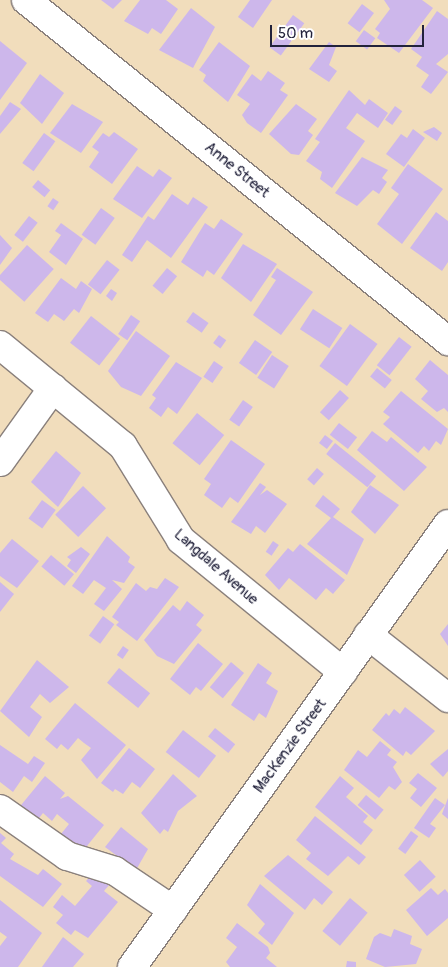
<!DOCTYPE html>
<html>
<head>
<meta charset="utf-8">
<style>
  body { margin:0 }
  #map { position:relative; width:448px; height:967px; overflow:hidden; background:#f1ddbc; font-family:Pangolin,sans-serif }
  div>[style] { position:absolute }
  .building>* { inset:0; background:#cdb7eb; transform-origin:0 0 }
  .roads { filter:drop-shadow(1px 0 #8a807c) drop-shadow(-1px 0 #8a807c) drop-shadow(0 1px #8a807c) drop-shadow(0 -1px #8a807c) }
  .minor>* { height:28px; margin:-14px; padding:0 14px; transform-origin:14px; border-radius:14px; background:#fff }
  span { translate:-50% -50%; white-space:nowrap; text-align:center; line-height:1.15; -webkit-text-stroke:4px #fff; paint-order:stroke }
  .street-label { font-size:15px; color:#22223b }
  .scale { position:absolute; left:270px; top:25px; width:154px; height:22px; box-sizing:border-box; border:2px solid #22223b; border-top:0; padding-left:6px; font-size:15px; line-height:18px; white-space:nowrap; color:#22223b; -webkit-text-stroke:4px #fff; paint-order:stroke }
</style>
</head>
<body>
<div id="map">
  <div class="building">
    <i style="clip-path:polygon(101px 0,122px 0,113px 9px)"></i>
    <i style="clip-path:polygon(140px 0,166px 0,178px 9px,161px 34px,152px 28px,148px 34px,124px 21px)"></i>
    <i style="clip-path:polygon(250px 0,272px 0,253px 28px,238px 17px)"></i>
    <i style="clip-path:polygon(384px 0,422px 0,433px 8px,399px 53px,377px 38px,380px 33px,375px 29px,390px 9px)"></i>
    <i style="left:362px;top:4px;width:15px;height:24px;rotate:37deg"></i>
    <i style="clip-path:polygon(191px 8px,215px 27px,193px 68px,159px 50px)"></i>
    <i style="clip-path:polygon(437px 11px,448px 19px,448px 54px,436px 64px,448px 72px,431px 94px,421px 87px,429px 75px,416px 66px,422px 57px,411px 49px)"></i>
    <i style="left:293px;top:15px;width:14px;height:40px;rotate:36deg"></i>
    <i style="left:364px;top:30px;width:14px;height:14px;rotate:36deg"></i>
    <i style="clip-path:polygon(0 41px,27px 63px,0 100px)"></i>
    <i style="clip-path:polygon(219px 42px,250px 66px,228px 102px,203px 81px,206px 75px,199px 70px)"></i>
    <i style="clip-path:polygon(329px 42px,336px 47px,329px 65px,337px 71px,329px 82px,309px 69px)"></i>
    <i style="clip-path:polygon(268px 71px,285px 83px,280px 90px,288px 95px,261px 133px,247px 123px,242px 115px,250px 104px,237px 95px,252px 74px,261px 81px)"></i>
    <i style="clip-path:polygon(40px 74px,64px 93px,42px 124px,20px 103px)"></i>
    <i style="clip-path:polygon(349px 90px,365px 105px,369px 99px,388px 113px,378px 128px,357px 113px,346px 128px,365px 141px,332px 188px,320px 179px,322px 172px,306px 161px,320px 142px,315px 139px)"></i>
    <i style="clip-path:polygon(10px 102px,21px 109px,0 134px,0 116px)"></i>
    <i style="clip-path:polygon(72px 104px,103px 122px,81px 153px,50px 133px)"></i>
    <i style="clip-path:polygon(296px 104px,317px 119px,308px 131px,313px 135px,299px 155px,291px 154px,269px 134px)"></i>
    <i style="left:395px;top:106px;width:9px;height:17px;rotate:36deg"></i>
    <i style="clip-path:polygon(434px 127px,442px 133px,437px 141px,423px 132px)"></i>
    <i style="clip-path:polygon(413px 129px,425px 138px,404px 167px,386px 154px,401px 134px,407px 138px)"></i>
    <i style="clip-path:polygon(114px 132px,138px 149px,112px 184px,89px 167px,99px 152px,92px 147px,103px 133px,109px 137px)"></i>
    <i style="left:44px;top:133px;width:14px;height:37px;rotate:36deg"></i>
    <i style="clip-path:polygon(362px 157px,388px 170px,382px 178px,387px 182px,379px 194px,373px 190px,357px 206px,335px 193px)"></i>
    <i style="clip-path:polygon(408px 164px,443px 189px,402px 244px,377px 224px,399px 194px,391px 188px)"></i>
    <i style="clip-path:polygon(137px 166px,153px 177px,159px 169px,172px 178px,142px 218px,113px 199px)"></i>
    <i style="left:38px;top:180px;width:16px;height:9px;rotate:40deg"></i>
    <i style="clip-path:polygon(172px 194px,188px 205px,193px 197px,208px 207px,171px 258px,147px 240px,132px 262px,122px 255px,148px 216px,154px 220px)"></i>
    <i style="left:53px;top:198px;width:7px;height:10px;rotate:34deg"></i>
    <i style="left:101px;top:208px;width:17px;height:33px;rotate:36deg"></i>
    <i style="clip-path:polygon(436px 212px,448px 221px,448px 262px,442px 271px,410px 248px)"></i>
    <i style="left:29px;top:216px;width:11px;height:24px;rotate:38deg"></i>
    <i style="clip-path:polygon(221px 219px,243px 234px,214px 275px,207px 270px,203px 277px,181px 262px,205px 223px,214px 229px)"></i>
    <i style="clip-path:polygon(61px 223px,83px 239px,66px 265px,49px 252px,61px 235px,55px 231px)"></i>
    <i style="clip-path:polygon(0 235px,12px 248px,0 265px)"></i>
    <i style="clip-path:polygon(243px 244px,277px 264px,251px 302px,221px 278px)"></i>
    <i style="left:27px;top:245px;width:36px;height:44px;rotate:42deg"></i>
    <i style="left:107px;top:260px;width:16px;height:31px;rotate:38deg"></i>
    <i style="left:167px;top:268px;width:13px;height:23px;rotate:39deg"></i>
    <i style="clip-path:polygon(277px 268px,313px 292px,281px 335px,253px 315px,276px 280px,271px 277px)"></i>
    <i style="clip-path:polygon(61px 278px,76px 289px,81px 281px,92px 289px,79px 313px,74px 309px,64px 321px,54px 314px,48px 322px,35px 313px)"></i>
    <i style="clip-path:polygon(111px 289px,117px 293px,112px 301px,106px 296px)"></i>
    <i style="left:313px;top:309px;width:35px;height:24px;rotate:33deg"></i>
    <i style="left:193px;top:312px;width:19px;height:12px;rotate:35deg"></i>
    <i style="left:131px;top:315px;width:11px;height:23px;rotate:34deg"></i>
    <i style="left:91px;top:316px;width:37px;height:34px;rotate:38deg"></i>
    <i style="left:350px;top:324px;width:34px;height:52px;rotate:36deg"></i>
    <i style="clip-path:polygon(136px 331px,170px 356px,141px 396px,121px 387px,108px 371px)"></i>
    <i style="left:219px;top:335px;width:9px;height:10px;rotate:36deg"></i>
    <i style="left:399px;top:337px;width:16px;height:36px;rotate:38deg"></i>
    <i style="left:255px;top:340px;width:21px;height:28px;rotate:35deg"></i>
    <i style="left:272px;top:355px;width:20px;height:27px;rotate:33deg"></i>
    <i style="clip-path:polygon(430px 360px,448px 375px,448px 412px,444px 408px,437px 412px,421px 399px,428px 391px,415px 379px)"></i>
    <i style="left:214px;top:361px;width:11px;height:19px;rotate:34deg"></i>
    <i style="clip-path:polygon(176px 362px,202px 378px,177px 414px,168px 407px,161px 417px,149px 408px,156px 398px,152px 395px)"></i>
    <i style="left:377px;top:368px;width:19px;height:11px;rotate:39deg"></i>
    <i style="left:340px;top:390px;width:12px;height:30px;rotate:42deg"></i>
    <i style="clip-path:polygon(401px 391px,448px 429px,441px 445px,436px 441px,429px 451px,424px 446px,418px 453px,383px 424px,390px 417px,383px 412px)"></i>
    <i style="left:243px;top:400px;width:12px;height:24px;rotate:35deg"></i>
    <i style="left:197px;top:413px;width:35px;height:39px;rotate:39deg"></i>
    <i style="left:339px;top:423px;width:23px;height:15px;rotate:38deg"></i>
    <i style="clip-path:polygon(372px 431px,387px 442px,391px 437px,427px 467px,404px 491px,357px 450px)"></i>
    <i style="left:325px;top:435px;width:10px;height:10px;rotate:37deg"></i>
    <i style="clip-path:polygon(231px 440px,265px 464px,238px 503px,230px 497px,222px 508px,204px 495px,211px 484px,204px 479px)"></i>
    <i style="left:335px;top:443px;width:53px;height:14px;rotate:39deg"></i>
    <i style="clip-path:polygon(56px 451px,81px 473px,58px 507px,31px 482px)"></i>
    <i style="left:317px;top:468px;width:9px;height:15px;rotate:41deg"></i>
    <i style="clip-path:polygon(260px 483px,266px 487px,260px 495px,267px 490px,287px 504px,265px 533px,256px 526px,251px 534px,231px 522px)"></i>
    <i style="clip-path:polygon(370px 485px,399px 505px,375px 534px,351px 512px)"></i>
    <i style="left:83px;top:486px;width:32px;height:40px;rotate:44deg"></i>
    <i style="clip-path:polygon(323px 495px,340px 509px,333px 517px,364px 539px,347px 575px,307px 544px,331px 518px,315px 506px)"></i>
    <i style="left:42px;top:500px;width:17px;height:23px;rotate:36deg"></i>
    <i style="clip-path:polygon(107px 536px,130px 557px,128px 562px,135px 567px,124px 583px,112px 580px,122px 589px,104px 611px,94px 604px,106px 588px,94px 580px,83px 594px,72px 586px)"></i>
    <i style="clip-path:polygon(12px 539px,39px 561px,17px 588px,0 576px,0 553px)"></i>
    <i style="left:273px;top:541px;width:7px;height:13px;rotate:34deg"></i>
    <i style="clip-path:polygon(300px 544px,345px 580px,333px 594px,326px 588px,316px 600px,289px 578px,279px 590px,265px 575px,288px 548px,293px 552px)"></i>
    <i style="clip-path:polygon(81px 547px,90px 554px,76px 573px,67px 566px,71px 560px,67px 557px)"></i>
    <i style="left:51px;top:555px;width:30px;height:15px;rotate:40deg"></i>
    <i style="clip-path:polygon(165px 578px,179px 587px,137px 641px,116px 625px,119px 622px,112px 617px,136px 583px,146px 591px,150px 587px,157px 589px)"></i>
    <i style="clip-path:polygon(0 582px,14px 594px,0 612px)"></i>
    <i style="clip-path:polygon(187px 601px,204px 615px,196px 625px,202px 630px,174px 664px,157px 656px,144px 640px,173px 605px,180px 611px)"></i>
    <i style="left:103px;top:616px;width:14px;height:24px;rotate:36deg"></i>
    <i style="clip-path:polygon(448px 624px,448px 646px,440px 634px)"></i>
    <i style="clip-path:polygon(198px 643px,223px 664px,201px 691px,196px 687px,190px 695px,170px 679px)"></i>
    <i style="left:123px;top:646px;width:7px;height:11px;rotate:34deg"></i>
    <i style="clip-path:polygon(37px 660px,69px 687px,50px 703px,40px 694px,30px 707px,42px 717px,29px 737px,0 711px)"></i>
    <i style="left:231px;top:662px;width:17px;height:33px;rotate:40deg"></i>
    <i style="clip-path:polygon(258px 663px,272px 673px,266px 683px,278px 691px,266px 718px,259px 713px,254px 721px,231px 705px)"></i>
    <i style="left:119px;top:668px;width:40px;height:19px;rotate:39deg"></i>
    <i style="clip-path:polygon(75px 703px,126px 745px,97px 779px,81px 760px,91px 748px,84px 743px,78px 738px,68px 750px,61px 744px,57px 749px,45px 739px)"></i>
    <i style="clip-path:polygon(405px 707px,435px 731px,411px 755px,406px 751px,403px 756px,372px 730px,386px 713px,389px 716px,394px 709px,400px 714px)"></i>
    <i style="left:215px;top:728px;width:26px;height:11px;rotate:39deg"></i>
    <i style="left:183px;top:730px;width:42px;height:28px;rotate:38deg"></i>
    <i style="clip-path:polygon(380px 741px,391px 750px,387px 755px,397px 762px,393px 767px,402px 782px,395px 790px,389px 786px,379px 798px,344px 770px,358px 750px,367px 757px)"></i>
    <i style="clip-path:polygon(0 745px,28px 764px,34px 756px,45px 763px,32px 782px,24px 776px,13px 792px,0 782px)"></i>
    <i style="clip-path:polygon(129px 748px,155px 769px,140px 788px,132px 782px,123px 794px,115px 789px,113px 792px,101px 783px)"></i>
    <i style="clip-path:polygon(448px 749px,448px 771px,443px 777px,430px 764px)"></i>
    <i style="clip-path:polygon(418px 773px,437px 788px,421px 807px,410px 798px,417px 789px,409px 783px)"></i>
    <i style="clip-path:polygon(173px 774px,197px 796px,178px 811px,168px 832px,164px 829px,160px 834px,141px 813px)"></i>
    <i style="clip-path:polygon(45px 776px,65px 793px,60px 799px,68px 796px,104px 825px,78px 857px,57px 839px,69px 824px,57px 814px,52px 821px,43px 813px,33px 826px,17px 810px)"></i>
    <i style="clip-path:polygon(340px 776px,354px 788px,346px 797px,368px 816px,363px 822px,373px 830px,361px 845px,315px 807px)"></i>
    <i style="left:366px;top:795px;width:23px;height:13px;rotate:40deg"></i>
    <i style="clip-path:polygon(435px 798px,445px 805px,430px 824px,436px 828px,429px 838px,414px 828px)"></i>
    <i style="clip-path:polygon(448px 798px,448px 819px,442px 814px)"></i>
    <i style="clip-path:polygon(315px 816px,366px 857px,359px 865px,348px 856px,328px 876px,306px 859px,311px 853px,296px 840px)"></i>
    <i style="clip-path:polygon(121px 827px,148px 849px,136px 870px,105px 847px)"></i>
    <i style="left:411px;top:831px;width:9px;height:22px;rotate:36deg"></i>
    <i style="clip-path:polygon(0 833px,6px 838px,1px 843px,14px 854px,10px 859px,38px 875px,43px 869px,62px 884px,43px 907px,0 876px)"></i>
    <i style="clip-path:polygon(288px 855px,333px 892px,322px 905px,314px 898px,305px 910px,264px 876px)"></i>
    <i style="left:420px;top:860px;width:23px;height:22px;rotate:47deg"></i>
    <i style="clip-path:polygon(95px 871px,110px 884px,104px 891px,118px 902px,88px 938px,75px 930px,71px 935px,56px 923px,63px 915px,53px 907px,62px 895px,75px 906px,92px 886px,86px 881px)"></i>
    <i style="clip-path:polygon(260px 884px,294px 913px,272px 945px,258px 933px,265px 924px,247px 905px)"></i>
    <i style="clip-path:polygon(431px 888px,438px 895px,445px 889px,448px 893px,448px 918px,427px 936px,406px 910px)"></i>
    <i style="left:350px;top:898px;width:23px;height:43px;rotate:40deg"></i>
    <i style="clip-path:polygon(0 900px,42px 933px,18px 967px,0 967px,0 946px,7px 937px,0 932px)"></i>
    <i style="clip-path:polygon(237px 923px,268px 947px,270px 953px,266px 958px,277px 967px,230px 967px,226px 962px,237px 947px,226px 938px)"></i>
    <i style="clip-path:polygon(394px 929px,412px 936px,410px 944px,422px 949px,416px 964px,385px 967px,366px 959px,374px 937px,380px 933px,391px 937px)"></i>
    <i style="clip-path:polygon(63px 937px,84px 954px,73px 967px,42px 967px)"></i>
    <i style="clip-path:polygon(347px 961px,356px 962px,356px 967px,346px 967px)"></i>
  </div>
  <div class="roads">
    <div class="minor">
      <i style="left:26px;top:0;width:543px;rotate:38.94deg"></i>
      <i style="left:0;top:345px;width:159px;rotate:39.4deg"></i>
      <i style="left:123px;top:446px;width:110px;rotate:58.3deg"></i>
      <i style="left:181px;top:540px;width:209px;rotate:39.2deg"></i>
      <i style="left:0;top:462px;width:91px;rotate:-54.4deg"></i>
      <i style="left:368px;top:635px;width:102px;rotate:38.2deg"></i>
      <i style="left:0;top:809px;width:82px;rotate:35deg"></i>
      <i style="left:67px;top:856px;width:50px;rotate:17.4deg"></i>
      <i style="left:115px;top:871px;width:70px;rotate:33.9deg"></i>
      <i style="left:132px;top:967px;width:544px;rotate:-54.5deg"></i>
    </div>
  </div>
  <div class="street-label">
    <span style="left:237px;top:170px;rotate:39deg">Anne Street</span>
    <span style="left:216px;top:567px;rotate:41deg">Langdale Avenue</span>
    <span style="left:290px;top:746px;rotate:-54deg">MacKenzie Street</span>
  </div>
  <div class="scale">50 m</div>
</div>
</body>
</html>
